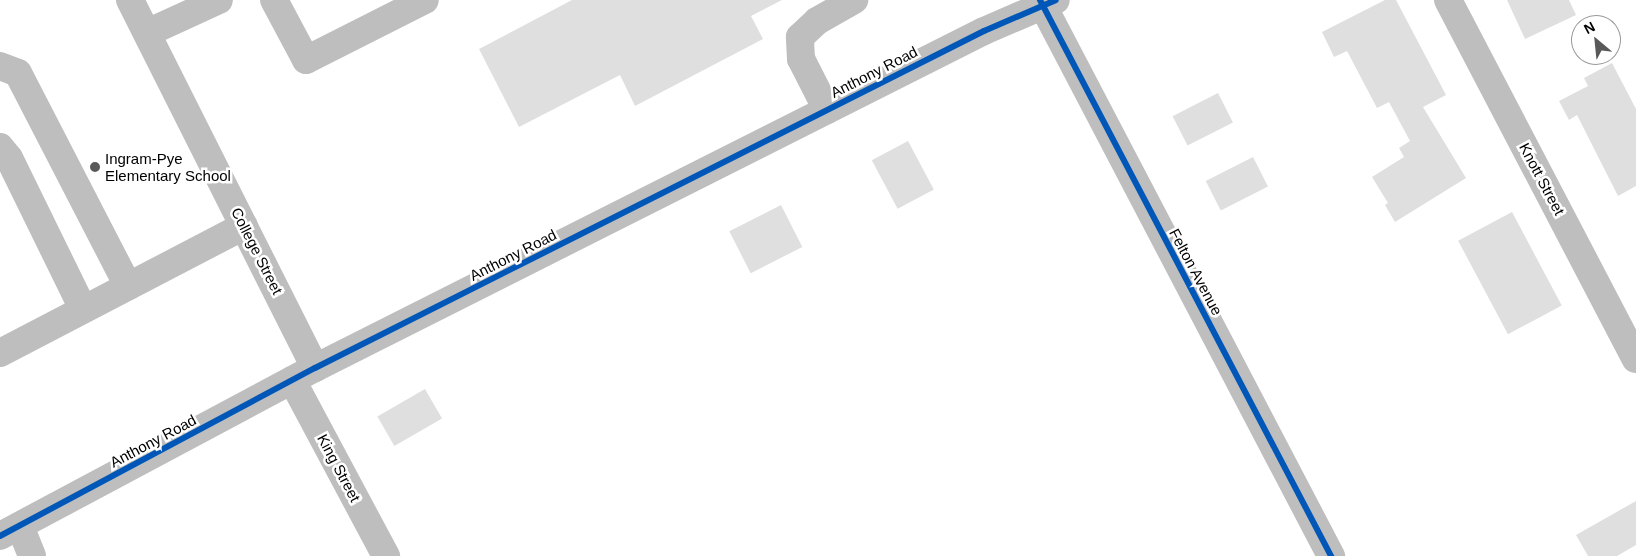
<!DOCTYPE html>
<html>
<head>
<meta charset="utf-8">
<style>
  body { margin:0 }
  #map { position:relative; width:1636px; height:556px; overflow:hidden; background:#fff; font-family:Arial,sans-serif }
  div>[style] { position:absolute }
  .building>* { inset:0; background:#dfdfdf; transform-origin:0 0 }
  .minor>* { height:28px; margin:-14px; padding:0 14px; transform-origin:14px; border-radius:14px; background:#bebebe }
  .cycleway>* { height:6px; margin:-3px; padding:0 3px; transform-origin:3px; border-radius:3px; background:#0057b8 }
  .dots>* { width:14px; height:14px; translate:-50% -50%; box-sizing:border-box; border:2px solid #fff; border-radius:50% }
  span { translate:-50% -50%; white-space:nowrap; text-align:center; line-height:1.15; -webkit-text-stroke:5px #fff; paint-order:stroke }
  .street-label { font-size:15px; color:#000 }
  .poi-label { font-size:15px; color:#000 }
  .left { translate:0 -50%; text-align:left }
  .north { position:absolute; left:1571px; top:15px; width:50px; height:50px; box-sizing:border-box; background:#fff; border:1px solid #999; border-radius:50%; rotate:332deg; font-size:14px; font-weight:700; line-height:20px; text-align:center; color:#000 }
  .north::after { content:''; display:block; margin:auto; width:18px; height:22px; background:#595959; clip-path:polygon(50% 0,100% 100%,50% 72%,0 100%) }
</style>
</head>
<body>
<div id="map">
  <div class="building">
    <i style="clip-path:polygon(572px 0,782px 0,751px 16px,763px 39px,635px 106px,620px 75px,519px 127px,479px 49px)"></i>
    <i style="clip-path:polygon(1385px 0,1396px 0,1446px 95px,1423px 107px,1466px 178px,1395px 222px,1385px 205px,1388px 203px,1372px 177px,1404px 157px,1399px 148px,1410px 141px,1389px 102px,1377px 108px,1347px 51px,1334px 57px,1322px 32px)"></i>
    <i style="clip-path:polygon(1507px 0,1569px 0,1576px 15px,1525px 39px)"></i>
    <i style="clip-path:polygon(1612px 63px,1636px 109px,1636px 186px,1618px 196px,1577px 115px,1569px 120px,1559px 101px,1588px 86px,1584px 78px)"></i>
    <i style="left:1218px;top:93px;width:33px;height:51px;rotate:63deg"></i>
    <i style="left:908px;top:141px;width:55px;height:41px;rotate:62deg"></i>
    <i style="left:1253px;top:157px;width:33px;height:53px;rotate:63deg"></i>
    <i style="left:781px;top:205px;width:47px;height:58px;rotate:63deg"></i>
    <i style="left:1512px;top:212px;width:106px;height:61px;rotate:62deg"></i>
    <i style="left:425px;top:389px;width:34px;height:55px;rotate:60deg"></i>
    <i style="clip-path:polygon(1636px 501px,1636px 545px,1617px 556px,1588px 556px,1576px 535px)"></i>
  </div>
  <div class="minor">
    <i style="left:130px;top:0;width:412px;rotate:63.3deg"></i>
    <i style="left:274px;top:0;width:68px;rotate:61.9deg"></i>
    <i style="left:306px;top:60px;width:133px;rotate:-26.8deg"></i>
    <i style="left:1040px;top:0;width:628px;rotate:62.37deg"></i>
    <i style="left:1448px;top:0;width:405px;rotate:62.4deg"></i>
    <i style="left:147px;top:33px;width:79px;rotate:-24.6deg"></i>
    <i style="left:0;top:66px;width:19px;rotate:21deg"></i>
    <i style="left:18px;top:73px;width:240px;rotate:62.7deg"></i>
    <i style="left:827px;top:110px;width:57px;rotate:-117deg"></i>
    <i style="left:801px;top:59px;width:22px;rotate:-93deg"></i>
    <i style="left:800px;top:37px;width:23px;rotate:-43deg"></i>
    <i style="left:817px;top:21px;width:43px;rotate:-29.6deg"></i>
    <i style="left:0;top:147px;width:14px;rotate:51deg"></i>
    <i style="left:9px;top:158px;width:168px;rotate:63.9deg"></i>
    <i style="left:0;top:353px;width:275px;rotate:-27.5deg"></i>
    <i style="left:292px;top:380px;width:200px;rotate:61.9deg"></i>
    <i style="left:20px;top:526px;width:32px;rotate:68deg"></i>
    <i style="left:0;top:536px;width:357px;rotate:-28.1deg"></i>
    <i style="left:315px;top:368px;width:749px;rotate:-26.74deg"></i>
    <i style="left:984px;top:31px;width:78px;rotate:-23.3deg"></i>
  </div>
  <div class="cycleway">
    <i style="left:1040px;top:0;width:628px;rotate:62.37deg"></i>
    <i style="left:0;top:536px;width:357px;rotate:-28.1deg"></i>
    <i style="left:315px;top:368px;width:749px;rotate:-26.74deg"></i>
    <i style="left:984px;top:31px;width:78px;rotate:-23.3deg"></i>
  </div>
  <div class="dots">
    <i style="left:95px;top:167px;background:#595959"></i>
  </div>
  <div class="street-label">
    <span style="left:874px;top:72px;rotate:-27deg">Anthony Road</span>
    <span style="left:1542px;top:179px;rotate:62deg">Knott Street</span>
    <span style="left:257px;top:251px;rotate:63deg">College Street</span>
    <span style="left:513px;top:255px;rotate:-27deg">Anthony Road</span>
    <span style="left:1196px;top:272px;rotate:62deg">Felton Avenue</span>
    <span style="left:153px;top:441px;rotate:-28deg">Anthony Road</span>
    <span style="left:339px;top:468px;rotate:62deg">King Street</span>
  </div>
  <div class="poi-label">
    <span class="left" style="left:105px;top:167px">Ingram-Pye<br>Elementary School</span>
  </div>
  <div class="north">N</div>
</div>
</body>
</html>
